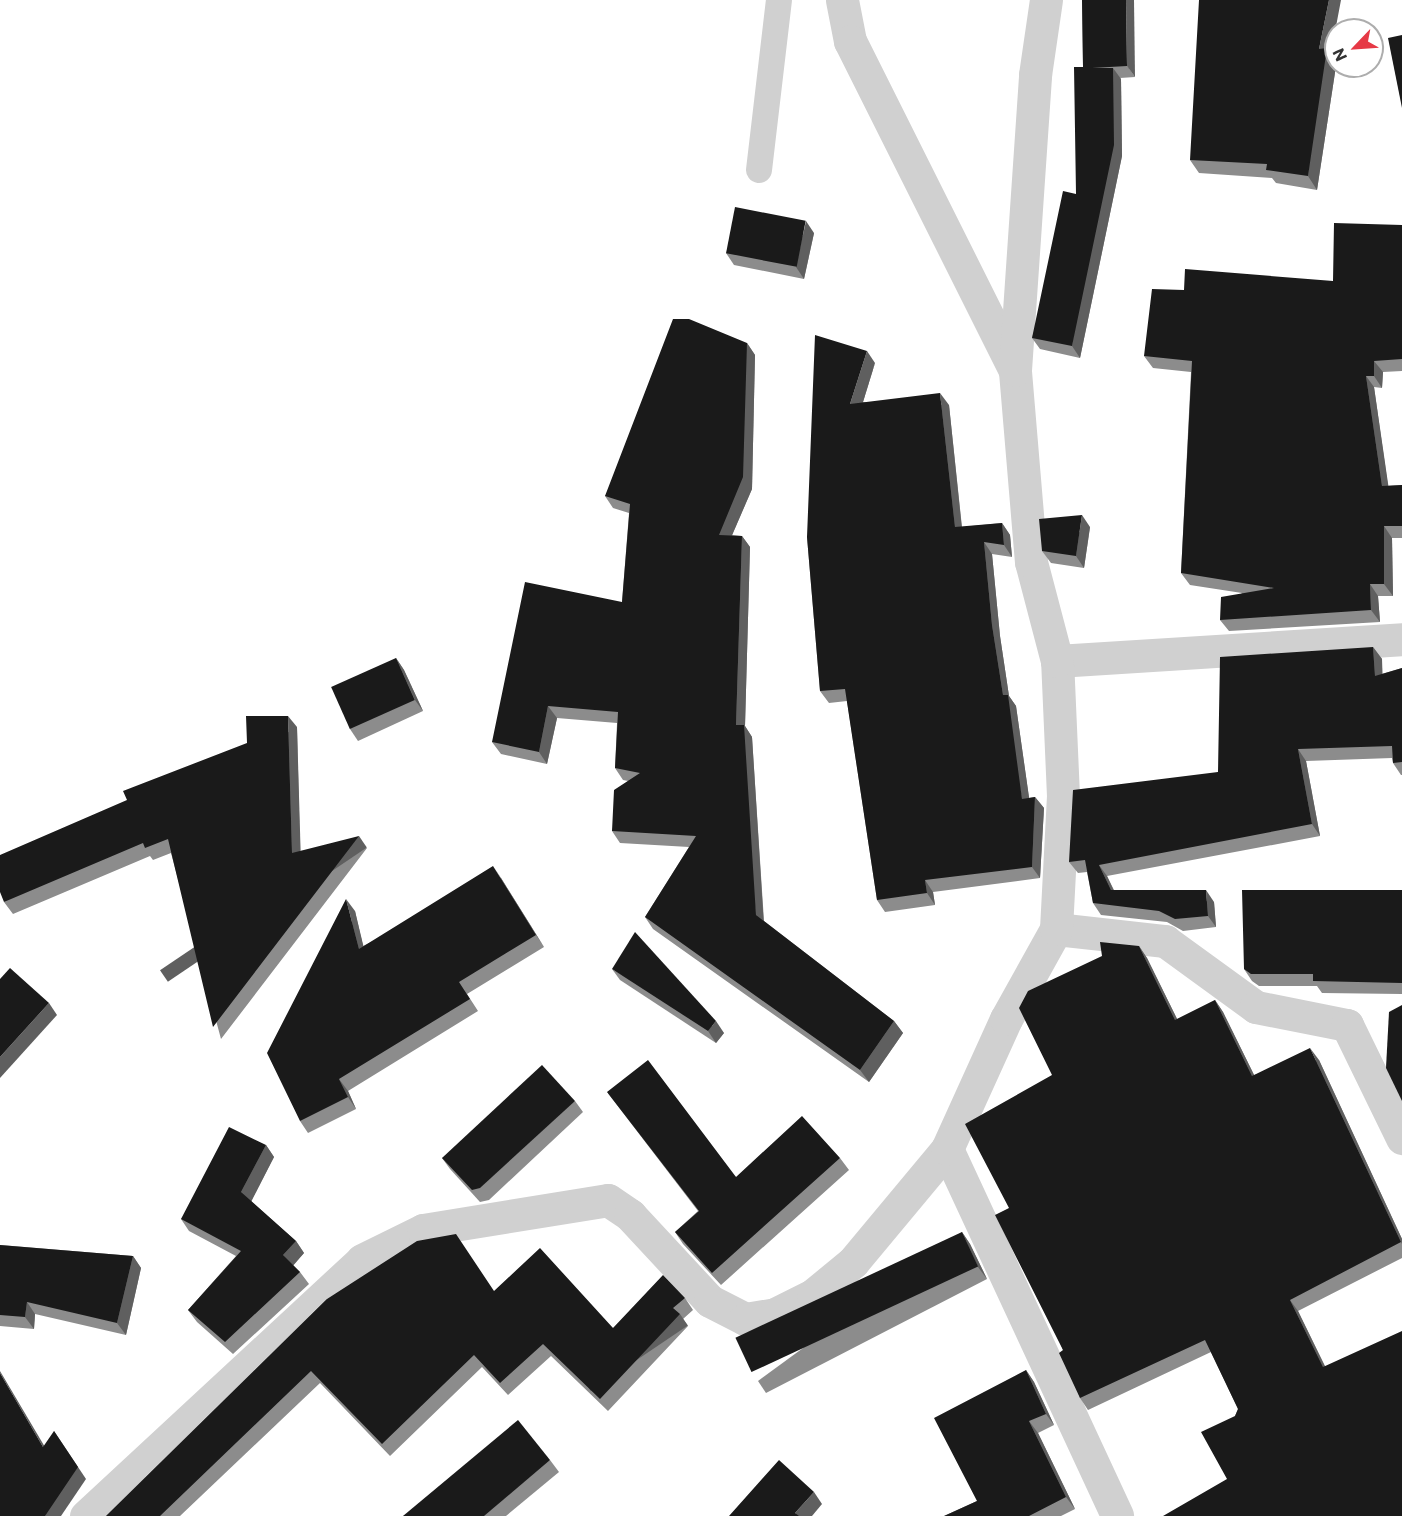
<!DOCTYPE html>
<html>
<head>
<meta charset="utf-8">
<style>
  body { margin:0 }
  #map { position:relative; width:1402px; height:1516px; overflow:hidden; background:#fff; font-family:Commissioner,sans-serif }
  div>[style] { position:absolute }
  .lane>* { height:26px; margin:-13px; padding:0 13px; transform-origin:13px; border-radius:13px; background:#d0d0d0 }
  .street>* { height:33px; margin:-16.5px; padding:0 16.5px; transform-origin:16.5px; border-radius:16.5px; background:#d0d0d0 }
  .wall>* { inset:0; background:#8c8c8c }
  .shaded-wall>* { inset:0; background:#5f5f5f; transform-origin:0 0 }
  .building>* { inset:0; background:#1a1a1a; transform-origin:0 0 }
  span { translate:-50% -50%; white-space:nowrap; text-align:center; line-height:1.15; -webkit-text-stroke:6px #fff; paint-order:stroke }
  .north { position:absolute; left:1324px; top:18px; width:60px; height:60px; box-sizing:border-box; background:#fff; border:2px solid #adadad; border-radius:50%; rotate:245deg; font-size:16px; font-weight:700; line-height:24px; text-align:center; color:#333 }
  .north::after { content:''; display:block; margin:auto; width:21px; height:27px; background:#e63946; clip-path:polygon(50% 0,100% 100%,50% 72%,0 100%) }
</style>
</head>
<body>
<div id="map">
  <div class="lane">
    <i style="left:759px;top:170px;width:171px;rotate:-83.3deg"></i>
  </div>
  <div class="street">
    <i style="left:842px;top:0;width:42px;rotate:79deg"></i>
    <i style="left:850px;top:41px;width:366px;rotate:63.4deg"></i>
    <i style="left:1057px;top:661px;width:346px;rotate:-3.6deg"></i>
    <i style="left:1056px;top:929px;width:110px;rotate:6.3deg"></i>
    <i style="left:1165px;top:941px;width:112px;rotate:36deg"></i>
    <i style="left:1256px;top:1007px;width:93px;rotate:11.2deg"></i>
    <i style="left:1347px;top:1025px;width:126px;rotate:64deg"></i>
    <i style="left:947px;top:1149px;width:404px;rotate:65.1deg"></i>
    <i style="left:86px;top:1516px;width:376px;rotate:-42.8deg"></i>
    <i style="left:362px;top:1260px;width:68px;rotate:-26.2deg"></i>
    <i style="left:423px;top:1230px;width:187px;rotate:-9.2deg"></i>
    <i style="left:608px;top:1200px;width:27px;rotate:34deg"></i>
    <i style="left:630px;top:1215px;width:117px;rotate:47.1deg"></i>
    <i style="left:710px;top:1301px;width:39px;rotate:27deg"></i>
    <i style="left:745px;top:1319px;width:30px;rotate:-9deg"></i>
    <i style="left:775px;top:1314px;width:42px;rotate:-26.6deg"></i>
    <i style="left:813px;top:1295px;width:52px;rotate:-39.5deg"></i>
    <i style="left:853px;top:1262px;width:147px;rotate:-50.2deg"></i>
    <i style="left:947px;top:1149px;width:143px;rotate:-65.6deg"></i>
    <i style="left:1006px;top:1019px;width:103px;rotate:-60.9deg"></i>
    <i style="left:1056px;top:929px;width:133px;rotate:-87deg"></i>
    <i style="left:1063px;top:796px;width:135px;rotate:-92.5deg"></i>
    <i style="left:1057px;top:661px;width:102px;rotate:-104.7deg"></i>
    <i style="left:1031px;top:562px;width:193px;rotate:-94.8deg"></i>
    <i style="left:1015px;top:370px;width:296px;rotate:-86.1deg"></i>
    <i style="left:1035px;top:75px;width:76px;rotate:-81.7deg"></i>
  </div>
  <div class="wall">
    <i style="clip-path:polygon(1082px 0,1135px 77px,1120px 78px,1121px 79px,1122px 156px,1080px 358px,1040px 349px,1032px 338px,1076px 194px,1083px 67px)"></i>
    <i style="clip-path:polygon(1331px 53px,1336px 60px,1336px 66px,1317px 190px,1276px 183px,1272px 178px,1199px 173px,1190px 160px)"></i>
    <i style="clip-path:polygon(1402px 225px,1402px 371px,1383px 372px,1382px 388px,1374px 387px,1388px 486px,1402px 485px,1402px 538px,1392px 538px,1393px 596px,1378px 596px,1380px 622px,1229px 631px,1220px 620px,1242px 593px,1190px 585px,1181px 573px,1191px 372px,1153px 368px,1144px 356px,1184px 290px,1333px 281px)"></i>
    <i style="clip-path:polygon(814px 233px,804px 279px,734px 265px,726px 253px)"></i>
    <i style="clip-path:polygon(747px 343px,755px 355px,752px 489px,732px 535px,742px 536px,750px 547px,745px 726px,752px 737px,764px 921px,894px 1021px,903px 1033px,869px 1082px,653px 929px,645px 917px,689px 847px,620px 843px,612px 831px,628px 781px,623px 780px,615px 768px,617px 723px,557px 718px,547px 764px,501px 754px,492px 742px,622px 602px,629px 513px,613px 508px,605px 496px)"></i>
    <i style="clip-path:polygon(875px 363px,863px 402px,949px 405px,962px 527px,1002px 523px,1010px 535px,1012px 557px,992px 554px,1000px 636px,1009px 696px,1016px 706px,1029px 798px,1035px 797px,1044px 808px,1040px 878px,933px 892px,935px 905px,885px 912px,877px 900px,847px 701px,829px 703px,820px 691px,807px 537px)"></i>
    <i style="clip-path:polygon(1090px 527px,1084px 568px,1051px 563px,1042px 551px)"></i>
    <i style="clip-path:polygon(1373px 647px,1382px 659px,1382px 674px,1402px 668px,1402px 775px,1401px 775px,1393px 763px,1392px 758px,1306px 761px,1320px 836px,1107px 876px,1114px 890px,1214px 902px,1216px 927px,1183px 931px,1167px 922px,1101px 915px,1093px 903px,1087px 872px,1078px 873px,1069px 862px,1218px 772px)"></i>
    <i style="clip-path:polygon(396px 658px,404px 670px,423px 711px,358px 741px,350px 729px)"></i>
    <i style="clip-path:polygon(297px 727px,300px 851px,367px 848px,221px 1039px,171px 853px,153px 860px,150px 856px,13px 914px,4px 902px)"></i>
    <i style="clip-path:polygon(501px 878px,544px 947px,467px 994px,478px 1011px,348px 1091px,356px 1109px,308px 1133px,300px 1121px,355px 911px,363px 946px)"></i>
    <i style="clip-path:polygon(1402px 890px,1402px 994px,1322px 993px,1317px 986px,1259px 986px,1252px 981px,1244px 969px)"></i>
    <i style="clip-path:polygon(1139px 946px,1147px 958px,1177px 1019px,1215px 1000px,1223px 1012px,1254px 1075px,1319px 1060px,1402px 1239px,1402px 1258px,1298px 1311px,1325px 1366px,1227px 1479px,1235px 1416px,1238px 1409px,1211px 1352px,1088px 1410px,1080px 1398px,1063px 1350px,1009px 1208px,1052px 1075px)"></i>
    <i style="clip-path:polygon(612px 969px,724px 1033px,716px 1043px,620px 980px)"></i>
    <i style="clip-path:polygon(607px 1092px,736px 1177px,840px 1158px,849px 1170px,721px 1285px,683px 1244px,675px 1232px,698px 1211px)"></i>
    <i style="clip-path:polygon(575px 1101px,583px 1112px,489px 1200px,480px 1202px,450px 1169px,442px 1158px)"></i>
    <i style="clip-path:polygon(266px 1145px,274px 1157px,251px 1201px,296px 1241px,304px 1253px,293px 1265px,300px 1272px,309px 1284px,233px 1354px,197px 1322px,188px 1310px,236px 1256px,189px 1231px,181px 1219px)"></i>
    <i style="clip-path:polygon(962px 1232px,970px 1244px,987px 1279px,766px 1393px,758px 1381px)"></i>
    <i style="clip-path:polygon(0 1245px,133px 1256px,141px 1268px,126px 1335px,35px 1314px,34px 1329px,0 1326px)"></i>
    <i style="clip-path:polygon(494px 1291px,613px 1328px,685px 1298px,693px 1310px,683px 1319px,688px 1326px,608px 1411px,551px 1356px,508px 1395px,482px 1367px,390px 1456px,320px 1383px,180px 1516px,106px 1516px,327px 1299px)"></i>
    <i style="clip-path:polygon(1026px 1370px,1034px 1382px,1054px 1425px,1038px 1433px,1075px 1509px,1061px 1516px,944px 1516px,977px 1501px)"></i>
    <i style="clip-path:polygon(550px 1460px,559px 1472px,506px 1516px,403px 1516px)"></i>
  </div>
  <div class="shaded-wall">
    <i style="clip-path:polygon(1126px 0,1134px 0,1135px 77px,1127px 66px)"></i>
    <i style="clip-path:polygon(1329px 0,1341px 0,1331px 53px,1336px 60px,1336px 66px,1317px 190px,1308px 176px,1319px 49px)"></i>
    <i style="clip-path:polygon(1113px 68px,1121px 79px,1122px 156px,1080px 358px,1072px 346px)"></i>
    <i style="clip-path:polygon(806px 221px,814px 233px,804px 279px,796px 267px)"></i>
    <i style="clip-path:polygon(747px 343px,755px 355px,752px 489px,727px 547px,719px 535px)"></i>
    <i style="clip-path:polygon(867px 351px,875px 363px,859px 415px,850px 404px)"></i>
    <i style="clip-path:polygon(1374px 361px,1383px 372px,1382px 388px,1374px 376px)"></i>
    <i style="clip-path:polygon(1366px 376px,1374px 387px,1390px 497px,1382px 486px)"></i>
    <i style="clip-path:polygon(940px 393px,949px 405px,963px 539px,955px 527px)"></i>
    <i style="clip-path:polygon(1082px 515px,1090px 527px,1084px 568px,1076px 556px)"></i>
    <i style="clip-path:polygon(1002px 523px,1010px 535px,1012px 557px,1004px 545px)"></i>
    <i style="clip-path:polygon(1384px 526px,1392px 538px,1393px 596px,1384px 584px)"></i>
    <i style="clip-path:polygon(742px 536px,750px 547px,745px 726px,752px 737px,764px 927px,756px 915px,736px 725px)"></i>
    <i style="clip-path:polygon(984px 542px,992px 554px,1000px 636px,1009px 696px,1016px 706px,1031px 811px,1022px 799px,1003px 695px,992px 625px)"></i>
    <i style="clip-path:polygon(1370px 584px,1378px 596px,1380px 622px,1371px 610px)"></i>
    <i style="clip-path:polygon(1373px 647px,1382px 659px,1383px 688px,1375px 676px)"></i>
    <i style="clip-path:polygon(396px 658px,404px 670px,423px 711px,415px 700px)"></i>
    <i style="clip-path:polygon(548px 706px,557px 718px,547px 764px,539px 752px)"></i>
    <i style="clip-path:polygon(288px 716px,297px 727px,301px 865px,292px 853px)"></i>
    <i style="clip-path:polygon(1298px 749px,1306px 761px,1320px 836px,1312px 824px)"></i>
    <i style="clip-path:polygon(1035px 797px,1044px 808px,1040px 878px,1032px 867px)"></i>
    <i style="left:359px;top:836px;width:14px;height:240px;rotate:56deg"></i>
    <i style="clip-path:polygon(1099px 865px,1107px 876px,1119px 902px,1111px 890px)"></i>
    <i style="clip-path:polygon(493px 866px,501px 878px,544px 947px,536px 935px)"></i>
    <i style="clip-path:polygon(925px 880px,933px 892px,935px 905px,927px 893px)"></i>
    <i style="clip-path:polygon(1206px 890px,1214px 902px,1216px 927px,1208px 916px)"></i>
    <i style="clip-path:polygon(346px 899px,355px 911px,367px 961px,359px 949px)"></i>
    <i style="clip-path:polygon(1139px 946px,1147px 958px,1183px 1031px,1175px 1020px)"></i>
    <i style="clip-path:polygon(1215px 1000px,1223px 1012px,1260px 1087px,1252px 1076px)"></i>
    <i style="clip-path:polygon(49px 1003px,57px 1015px,0 1078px,0 1057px)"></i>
    <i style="clip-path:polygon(716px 1021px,724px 1033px,716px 1043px,708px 1031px)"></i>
    <i style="clip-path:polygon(894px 1021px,903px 1033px,869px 1082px,860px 1070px)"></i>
    <i style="clip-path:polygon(1310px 1048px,1319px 1060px,1402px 1239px,1402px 1244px)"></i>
    <i style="clip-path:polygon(339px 1079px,348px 1091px,356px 1109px,348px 1097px)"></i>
    <i style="clip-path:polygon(266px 1145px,274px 1157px,250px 1204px,241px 1192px)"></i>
    <i style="clip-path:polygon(962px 1232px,970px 1244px,987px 1279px,978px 1267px)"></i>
    <i style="clip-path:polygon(296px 1241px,304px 1253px,292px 1267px,283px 1255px)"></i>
    <i style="clip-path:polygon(133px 1256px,141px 1268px,126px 1335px,117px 1323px)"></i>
    <i style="clip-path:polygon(1290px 1300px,1298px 1311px,1331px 1379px,1323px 1367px)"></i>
    <i style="clip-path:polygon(27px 1302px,35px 1314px,34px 1329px,25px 1317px)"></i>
    <i style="left:680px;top:1314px;width:14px;height:117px;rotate:56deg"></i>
    <i style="clip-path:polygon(1026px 1370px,1034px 1382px,1054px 1425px,1046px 1414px)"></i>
    <i style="clip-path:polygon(0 1371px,52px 1459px,43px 1447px,0 1373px)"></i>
    <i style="clip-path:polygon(1029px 1421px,1038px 1433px,1075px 1509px,1066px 1497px)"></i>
    <i style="clip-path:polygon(54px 1431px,86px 1479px,61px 1516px,45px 1516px)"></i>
    <i style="clip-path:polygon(814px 1492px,822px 1504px,812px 1516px,797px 1516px,795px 1513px)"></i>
  </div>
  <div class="building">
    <i style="clip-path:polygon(1082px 0,1126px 0,1127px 66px,1092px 68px,1113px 68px,1114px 145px,1072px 346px,1032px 338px,1063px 191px,1076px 194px,1074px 67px,1083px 67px)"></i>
    <i style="clip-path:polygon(1199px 0,1329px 0,1319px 49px,1327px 48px,1308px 176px,1266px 170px,1267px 164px,1190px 160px)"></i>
    <i style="clip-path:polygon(1402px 35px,1402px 108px,1388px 38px)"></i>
    <i style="left:735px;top:207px;width:72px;height:47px;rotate:11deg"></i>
    <i style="clip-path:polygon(1334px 223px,1402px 225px,1402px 359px,1374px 361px,1374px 376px,1366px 376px,1382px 486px,1402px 485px,1402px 526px,1384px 526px,1384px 584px,1370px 584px,1371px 610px,1220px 620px,1221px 597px,1274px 588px,1181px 573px,1192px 361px,1144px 356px,1152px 289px,1184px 290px,1185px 269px,1333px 281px)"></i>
    <i style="clip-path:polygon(673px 319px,689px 319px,747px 343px,743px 477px,719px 535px,742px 536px,736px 725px,744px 725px,756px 915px,894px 1021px,860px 1070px,645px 917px,696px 836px,612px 831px,614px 790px,640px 773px,615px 768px,618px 712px,548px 706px,539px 752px,492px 742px,525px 582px,622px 602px,630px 504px,605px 496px)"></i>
    <i style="clip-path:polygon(815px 335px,867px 351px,850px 404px,940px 393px,955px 527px,1002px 523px,1004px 545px,984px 542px,992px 625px,1003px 695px,1008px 695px,1022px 799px,1035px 797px,1032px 867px,925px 880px,927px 893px,877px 900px,845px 689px,820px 691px,807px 537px)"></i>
    <i style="clip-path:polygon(1082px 515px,1076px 556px,1042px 551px,1039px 519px)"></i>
    <i style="clip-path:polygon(1373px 647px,1375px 676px,1402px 668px,1402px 762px,1393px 763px,1392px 746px,1298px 749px,1312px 824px,1099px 865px,1111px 890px,1206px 890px,1208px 916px,1175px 919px,1159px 911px,1093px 903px,1085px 860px,1069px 862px,1073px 790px,1218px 772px,1220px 657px)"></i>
    <i style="left:396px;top:658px;width:46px;height:71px;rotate:66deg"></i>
    <i style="clip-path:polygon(246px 716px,288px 716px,292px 853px,359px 836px,213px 1027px,168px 839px,145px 848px,143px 843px,4px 902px,0 892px,0 855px,127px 800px,123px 791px,247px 743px)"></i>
    <i style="clip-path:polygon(493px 866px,536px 935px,459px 982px,470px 999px,339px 1079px,348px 1097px,300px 1121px,267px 1053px,346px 899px,359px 949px)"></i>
    <i style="clip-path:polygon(1242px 890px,1402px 890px,1402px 983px,1313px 981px,1313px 974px,1251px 974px,1244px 969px)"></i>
    <i style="clip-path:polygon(635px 932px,716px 1021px,708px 1031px,612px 969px)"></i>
    <i style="clip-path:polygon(1100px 942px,1139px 946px,1175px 1020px,1215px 1000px,1252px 1076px,1310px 1048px,1401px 1242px,1290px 1300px,1323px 1367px,1402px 1331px,1402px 1516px,1163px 1516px,1227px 1479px,1201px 1432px,1235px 1416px,1238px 1409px,1205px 1340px,1080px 1398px,1059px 1353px,1063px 1350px,995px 1215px,1009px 1208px,965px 1124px,1052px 1075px,1019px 1008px,1028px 991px,1102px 956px)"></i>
    <i style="clip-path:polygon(10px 968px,49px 1003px,0 1057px,0 979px)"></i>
    <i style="clip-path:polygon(1402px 1005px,1402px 1101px,1386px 1068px,1389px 1012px)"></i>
    <i style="clip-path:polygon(648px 1060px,736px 1177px,802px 1116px,840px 1158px,712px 1273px,675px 1232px,699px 1211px,607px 1092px)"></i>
    <i style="clip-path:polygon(542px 1065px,575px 1101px,480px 1188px,472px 1190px,442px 1158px)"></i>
    <i style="clip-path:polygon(229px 1127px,266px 1145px,241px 1192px,296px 1241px,283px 1255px,300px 1272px,225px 1342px,188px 1310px,241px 1251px,181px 1219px)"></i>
    <i style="left:962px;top:1232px;width:38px;height:250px;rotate:65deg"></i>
    <i style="clip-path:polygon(456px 1234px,494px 1291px,540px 1248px,613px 1328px,663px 1275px,685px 1298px,673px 1308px,680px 1314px,600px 1399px,543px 1344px,500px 1383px,474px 1355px,382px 1444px,311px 1371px,160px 1516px,106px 1516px,327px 1299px,417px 1241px)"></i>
    <i style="clip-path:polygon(0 1245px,133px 1256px,117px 1323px,27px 1302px,25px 1317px,0 1315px)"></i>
    <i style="clip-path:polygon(1026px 1370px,1046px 1414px,1029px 1421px,1066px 1497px,1029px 1516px,944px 1516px,977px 1501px,934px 1418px)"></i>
    <i style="clip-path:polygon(0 1373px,43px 1447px,54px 1431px,78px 1467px,45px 1516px,0 1516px)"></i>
    <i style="clip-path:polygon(518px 1420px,550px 1460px,484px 1516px,403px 1516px)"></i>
    <i style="clip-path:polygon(779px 1460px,814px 1492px,795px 1513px,799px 1516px,729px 1516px)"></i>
  </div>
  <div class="north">N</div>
</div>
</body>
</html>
